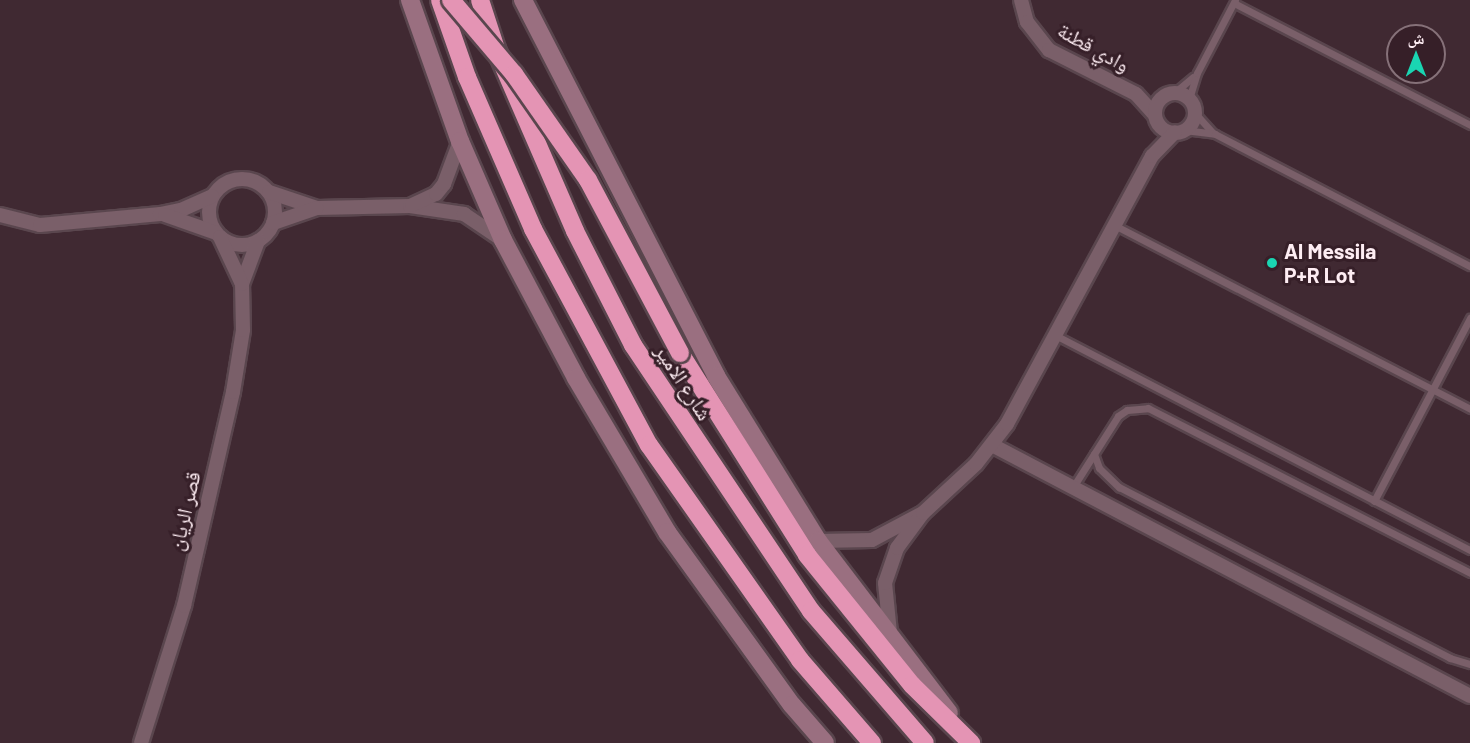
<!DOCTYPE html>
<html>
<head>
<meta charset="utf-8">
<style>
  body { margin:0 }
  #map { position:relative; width:1470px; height:743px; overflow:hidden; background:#402932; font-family:Barlow,"Noto Naskh Arabic",sans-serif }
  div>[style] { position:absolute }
  .roads { filter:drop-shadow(2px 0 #5a464e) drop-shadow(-2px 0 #5a464e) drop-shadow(0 2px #5a464e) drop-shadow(0 -2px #5a464e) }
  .lane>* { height:7px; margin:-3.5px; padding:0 3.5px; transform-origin:3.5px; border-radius:3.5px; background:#7a5f69 }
  .street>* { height:14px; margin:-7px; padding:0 7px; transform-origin:7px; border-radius:7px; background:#7a5f69 }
  .street>.ring { margin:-7px; padding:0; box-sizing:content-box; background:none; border:14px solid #7a5f69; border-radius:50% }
  .secondary>* { height:18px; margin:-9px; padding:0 9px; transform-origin:9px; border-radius:9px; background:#9a6f80 }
  .highway>* { height:18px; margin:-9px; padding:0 9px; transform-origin:9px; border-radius:9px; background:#e494b4 }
  .bridges { filter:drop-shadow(2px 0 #5a464e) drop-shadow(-2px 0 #5a464e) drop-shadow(0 2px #5a464e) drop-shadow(0 -2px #5a464e) }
  .highway-bridge>* { height:18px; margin:-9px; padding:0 9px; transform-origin:9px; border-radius:9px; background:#e494b4 }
  .dots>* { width:16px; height:16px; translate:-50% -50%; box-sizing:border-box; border:3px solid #361f28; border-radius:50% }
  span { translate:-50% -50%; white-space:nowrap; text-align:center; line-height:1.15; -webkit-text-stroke:6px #361f28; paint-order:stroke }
  .street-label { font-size:21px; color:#feedf3 }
  .poi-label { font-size:21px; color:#feedf3; font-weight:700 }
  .left { translate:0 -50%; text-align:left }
  .north { position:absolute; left:1386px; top:24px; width:60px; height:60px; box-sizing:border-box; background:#361f28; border:2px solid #867179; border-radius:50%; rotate:0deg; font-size:16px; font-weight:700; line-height:24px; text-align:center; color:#feedf3 }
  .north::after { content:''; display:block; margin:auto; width:21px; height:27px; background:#1ad5b2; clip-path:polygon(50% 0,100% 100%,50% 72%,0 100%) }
</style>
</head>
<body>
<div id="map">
  <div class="roads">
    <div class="lane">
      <i style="left:1234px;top:3px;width:266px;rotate:27.3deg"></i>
      <i style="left:1174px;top:93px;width:25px;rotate:-40deg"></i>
      <i style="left:1189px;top:99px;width:27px;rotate:-73deg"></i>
      <i style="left:1197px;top:73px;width:82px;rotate:-62.5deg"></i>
      <i style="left:1194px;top:112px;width:28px;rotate:48deg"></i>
      <i style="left:1184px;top:130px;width:31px;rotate:7deg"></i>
      <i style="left:1215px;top:134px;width:287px;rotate:27.4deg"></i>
      <i style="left:1116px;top:226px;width:399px;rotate:27.3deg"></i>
      <i style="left:1057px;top:336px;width:465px;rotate:27.4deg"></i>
      <i style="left:1094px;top:454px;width:15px;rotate:70deg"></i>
      <i style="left:1099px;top:468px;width:28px;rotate:44deg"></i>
      <i style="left:1119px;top:487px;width:373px;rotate:27.3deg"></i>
      <i style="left:1450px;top:658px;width:21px;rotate:17deg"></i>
      <i style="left:1073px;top:487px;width:84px;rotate:-57.6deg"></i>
      <i style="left:1118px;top:416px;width:11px;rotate:-34deg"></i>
      <i style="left:1127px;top:410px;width:21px;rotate:-5deg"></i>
      <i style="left:1148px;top:408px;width:362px;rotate:27.1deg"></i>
      <i style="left:1374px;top:501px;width:207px;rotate:-62.3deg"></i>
    </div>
    <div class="street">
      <i style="left:1021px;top:0;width:23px;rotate:75deg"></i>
      <i style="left:1027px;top:22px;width:36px;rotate:52deg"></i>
      <i style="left:1049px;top:50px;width:97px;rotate:26.8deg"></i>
      <i style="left:1136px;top:94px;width:28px;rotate:48deg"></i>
      <i class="ring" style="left:1155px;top:93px;width:26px;height:26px"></i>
      <i class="ring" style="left:209px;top:179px;width:52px;height:52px"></i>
      <i style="left:269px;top:192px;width:51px;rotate:18.4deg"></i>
      <i style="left:317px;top:208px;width:93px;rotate:-1.2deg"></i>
      <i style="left:410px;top:206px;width:55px;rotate:8.4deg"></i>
      <i style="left:464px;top:214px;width:45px;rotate:34deg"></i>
      <i style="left:412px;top:205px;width:26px;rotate:-25deg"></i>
      <i style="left:436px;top:194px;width:13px;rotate:-51deg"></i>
      <i style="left:444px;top:184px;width:46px;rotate:-69.6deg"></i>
      <i style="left:0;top:215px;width:41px;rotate:14deg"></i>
      <i style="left:40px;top:225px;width:121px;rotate:-5.2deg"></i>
      <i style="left:160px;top:214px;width:21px;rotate:-11deg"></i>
      <i style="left:181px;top:210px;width:34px;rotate:-24deg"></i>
      <i style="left:165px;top:215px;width:54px;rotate:19.4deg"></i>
      <i style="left:273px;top:223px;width:46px;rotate:-18.8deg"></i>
      <i style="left:242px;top:284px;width:46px;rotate:-69.6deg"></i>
      <i style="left:992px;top:445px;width:540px;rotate:27.7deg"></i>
      <i style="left:818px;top:541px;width:54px;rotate:-1.1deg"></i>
      <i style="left:872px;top:540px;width:55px;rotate:-28deg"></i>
      <i style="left:890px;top:633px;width:50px;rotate:-95.7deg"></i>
      <i style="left:885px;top:583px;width:37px;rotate:-71deg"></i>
      <i style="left:897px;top:548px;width:44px;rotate:-53.4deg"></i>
      <i style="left:923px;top:513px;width:72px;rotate:-42.8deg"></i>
      <i style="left:976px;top:464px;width:51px;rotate:-52.2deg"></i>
      <i style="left:1007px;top:424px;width:305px;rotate:-61.6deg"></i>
      <i style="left:1152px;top:156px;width:33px;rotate:-46deg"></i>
      <i style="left:141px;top:743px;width:144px;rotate:-72.6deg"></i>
      <i style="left:184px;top:606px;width:220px;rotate:-77.1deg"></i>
      <i style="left:233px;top:392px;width:63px;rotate:-80.8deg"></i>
      <i style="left:243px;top:330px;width:46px;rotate:-91.2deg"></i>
      <i style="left:242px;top:284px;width:52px;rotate:-115.1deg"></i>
    </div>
    <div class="secondary">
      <i style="left:410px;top:0;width:150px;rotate:70.5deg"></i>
      <i style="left:460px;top:141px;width:108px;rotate:66.5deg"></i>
      <i style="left:503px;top:240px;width:156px;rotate:62.1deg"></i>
      <i style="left:576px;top:378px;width:179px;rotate:59.4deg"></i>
      <i style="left:667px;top:532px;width:213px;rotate:54.2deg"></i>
      <i style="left:792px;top:705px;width:50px;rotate:49deg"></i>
      <i style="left:523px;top:0;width:423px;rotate:62.8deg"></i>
      <i style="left:716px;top:376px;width:194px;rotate:58.3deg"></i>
      <i style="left:818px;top:541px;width:216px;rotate:52.7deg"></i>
    </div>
    <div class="highway">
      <i style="left:440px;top:0;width:82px;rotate:70.7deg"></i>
      <i style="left:467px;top:77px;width:166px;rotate:66.5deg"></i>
      <i style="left:533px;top:229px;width:245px;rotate:61.8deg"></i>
      <i style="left:649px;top:445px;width:263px;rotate:54.9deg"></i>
      <i style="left:800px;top:660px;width:110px;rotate:49.1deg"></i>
      <i style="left:480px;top:0;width:52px;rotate:71.9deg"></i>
      <i style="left:496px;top:49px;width:198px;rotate:66.5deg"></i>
      <i style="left:575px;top:231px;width:128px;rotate:63deg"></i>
      <i style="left:633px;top:345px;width:320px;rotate:56.2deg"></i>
      <i style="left:811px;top:611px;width:174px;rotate:49.2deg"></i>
      <i style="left:680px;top:353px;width:239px;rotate:57.8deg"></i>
      <i style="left:807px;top:555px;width:167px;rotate:51.1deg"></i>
      <i style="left:912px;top:685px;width:83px;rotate:44.5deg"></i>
    </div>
  </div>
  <div class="bridges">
    <div class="highway-bridge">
      <i style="left:451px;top:0;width:97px;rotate:49.6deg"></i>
      <i style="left:514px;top:74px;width:129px;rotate:55.1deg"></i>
      <i style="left:588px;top:180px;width:196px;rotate:62deg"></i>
    </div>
  </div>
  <div class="dots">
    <i style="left:1272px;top:263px;background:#1ad5b2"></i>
  </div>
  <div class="street-label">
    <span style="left:1094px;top:47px;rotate:29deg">وادي قطنة</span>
    <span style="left:684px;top:382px;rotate:57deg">شارع الامير</span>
    <span style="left:184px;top:511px;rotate:-77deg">قصر الريان</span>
  </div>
  <div class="poi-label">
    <span class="left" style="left:1284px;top:263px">Al Messila<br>P+R Lot</span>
  </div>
  <div class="north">ش</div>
</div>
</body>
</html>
